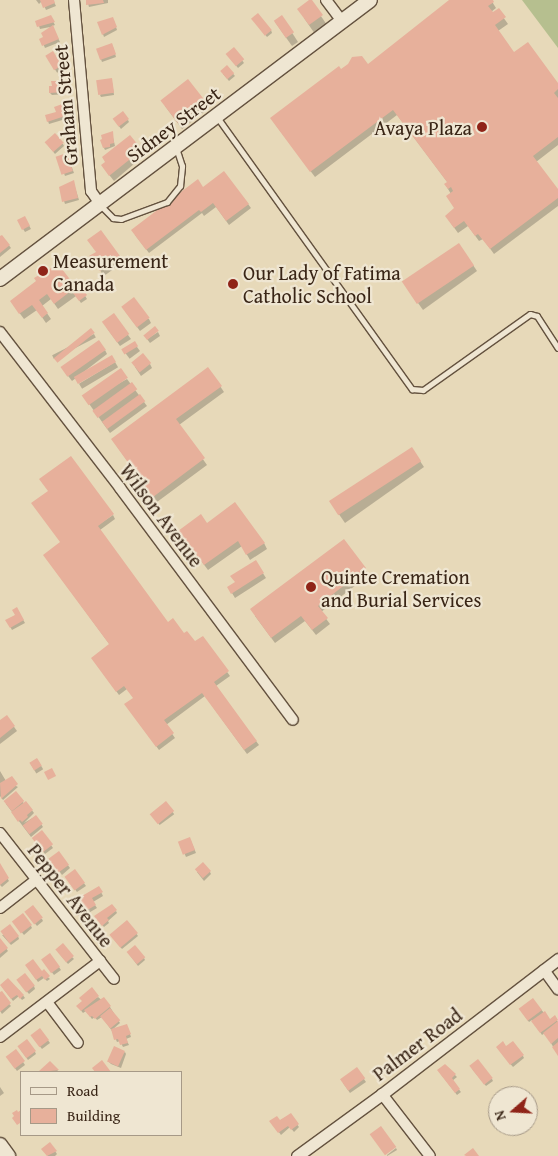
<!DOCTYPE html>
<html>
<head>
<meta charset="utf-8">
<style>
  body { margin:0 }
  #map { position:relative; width:558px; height:1156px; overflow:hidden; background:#e7d9b9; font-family:"Gentium Book Plus",serif }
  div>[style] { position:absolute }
  .green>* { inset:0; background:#b6bf8f }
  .shadow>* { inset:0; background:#0003; transform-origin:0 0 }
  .building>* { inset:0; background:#e7b09b; transform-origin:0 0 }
  .roads { filter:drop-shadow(1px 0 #64523f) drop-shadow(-1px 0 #64523f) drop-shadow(0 1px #64523f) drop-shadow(0 -1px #64523f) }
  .service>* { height:5px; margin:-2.5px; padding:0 2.5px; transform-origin:2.5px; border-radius:2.5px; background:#efe6d2 }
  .minor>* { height:10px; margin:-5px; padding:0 5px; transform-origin:5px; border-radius:5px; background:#efe6d2 }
  .tertiary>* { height:11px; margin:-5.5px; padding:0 5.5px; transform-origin:5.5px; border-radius:5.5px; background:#efe6d2 }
  .secondary>* { height:14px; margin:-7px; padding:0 7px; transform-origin:7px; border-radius:7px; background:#efe6d2 }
  .dots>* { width:14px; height:14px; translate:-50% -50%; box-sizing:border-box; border:2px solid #efe6d2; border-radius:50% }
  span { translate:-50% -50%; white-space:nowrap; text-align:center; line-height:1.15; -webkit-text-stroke:4.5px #efe6d2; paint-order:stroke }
  .street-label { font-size:20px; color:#392516 }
  .poi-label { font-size:20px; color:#392516 }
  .right { translate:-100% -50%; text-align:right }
  .left { translate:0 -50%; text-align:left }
  .legend { position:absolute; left:20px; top:1071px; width:162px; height:65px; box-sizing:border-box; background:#efe6d2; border:1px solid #a69987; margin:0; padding:6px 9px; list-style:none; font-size:15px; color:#392516 }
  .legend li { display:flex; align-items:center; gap:10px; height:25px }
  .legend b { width:25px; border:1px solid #a69987 }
  .north { position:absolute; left:488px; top:1086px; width:50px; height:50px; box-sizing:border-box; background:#efe6d2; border:1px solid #a69987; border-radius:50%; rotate:251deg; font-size:14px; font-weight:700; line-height:20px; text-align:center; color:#392516 }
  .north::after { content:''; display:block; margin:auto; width:18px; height:22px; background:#8f2418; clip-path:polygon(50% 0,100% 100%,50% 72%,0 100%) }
</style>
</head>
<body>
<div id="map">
  <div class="green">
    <i style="clip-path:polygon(522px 0,558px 0,558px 48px)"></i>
  </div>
  <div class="shadow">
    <i style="clip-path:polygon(36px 0,53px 0,56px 6px,46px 10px,42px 1px,39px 4px)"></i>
    <i style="clip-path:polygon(87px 0,108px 0,108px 3px,89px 7px)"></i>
    <i style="clip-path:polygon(310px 0,327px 25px,315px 34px,304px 18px)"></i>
    <i style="clip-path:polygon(451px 0,491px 0,496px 8px,491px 12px,493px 14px,498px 10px,508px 24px,498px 31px,514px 54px,558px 85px,558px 145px,536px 162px,558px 192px,558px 206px,494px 254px,483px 239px,479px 241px,468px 226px,458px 233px,450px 222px,455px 209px,451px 194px,445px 184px,448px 183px,397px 115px,315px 177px,275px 124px,341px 71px,368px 66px)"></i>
    <i style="clip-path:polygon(50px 16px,55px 25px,52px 26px,60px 42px,45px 48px,41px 39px,44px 38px,50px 27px,40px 29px,39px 26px)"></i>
    <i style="clip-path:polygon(282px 17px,298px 42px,292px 46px,275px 22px)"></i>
    <i style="clip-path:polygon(114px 21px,117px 30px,104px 37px,99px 23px)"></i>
    <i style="clip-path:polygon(254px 21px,271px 30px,272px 33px,267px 37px)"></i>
    <i style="clip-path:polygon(113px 47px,116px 57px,102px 62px,98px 51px)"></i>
    <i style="clip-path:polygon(234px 49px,244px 63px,238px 68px,229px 57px)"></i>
    <i style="left:53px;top:53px;width:19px;height:7px;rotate:58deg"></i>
    <i style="clip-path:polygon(227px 67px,235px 76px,229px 81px,223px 74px)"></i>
    <i style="clip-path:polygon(64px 82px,67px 94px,52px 95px,50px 93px)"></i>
    <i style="clip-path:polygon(112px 82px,114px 95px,101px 97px,100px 95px)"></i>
    <i style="clip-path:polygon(205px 103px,208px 109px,182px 129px,165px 106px)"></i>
    <i style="clip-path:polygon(64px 105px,69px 113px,69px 118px,49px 124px,48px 121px)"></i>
    <i style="clip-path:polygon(128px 120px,129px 122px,121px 129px,116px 122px)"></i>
    <i style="clip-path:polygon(112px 133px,115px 146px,105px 150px,104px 148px)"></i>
    <i style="clip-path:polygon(47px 144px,63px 144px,64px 146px,55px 154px)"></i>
    <i style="clip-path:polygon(138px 147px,141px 158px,114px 181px,106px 171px)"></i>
    <i style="clip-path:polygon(58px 157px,68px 157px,74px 173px,65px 176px)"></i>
    <i style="clip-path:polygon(74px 184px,79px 200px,65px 204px,64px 201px)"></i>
    <i style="clip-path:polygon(203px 188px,248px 204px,251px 208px,229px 225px,216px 207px,204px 216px,202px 213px,149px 253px,135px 235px)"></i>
    <i style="clip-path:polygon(25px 218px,31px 229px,25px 232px,18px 221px)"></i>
    <i style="clip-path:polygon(2px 236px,11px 248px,0 257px,0 238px)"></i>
    <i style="clip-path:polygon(119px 256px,123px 262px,104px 276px,94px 262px)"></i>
    <i style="clip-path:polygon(58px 265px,77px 291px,81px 289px,87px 299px,81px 303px,76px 296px,58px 309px,51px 299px,42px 306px,51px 319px,46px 323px,37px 310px,24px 319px,15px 307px,38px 282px,36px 278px)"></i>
    <i style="clip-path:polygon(473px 265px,477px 271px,423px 310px,408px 289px)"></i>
    <i style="clip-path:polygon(125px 311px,149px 319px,151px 323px,140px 331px)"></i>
    <i style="clip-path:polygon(106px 327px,128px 335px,131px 339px,120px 346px)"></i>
    <i style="clip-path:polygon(158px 332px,160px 336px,150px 343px,147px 339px)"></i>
    <i style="left:94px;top:334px;width:4px;height:47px;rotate:63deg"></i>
    <i style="left:134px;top:343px;width:10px;height:13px;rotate:53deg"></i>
    <i style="clip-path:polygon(105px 350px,107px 354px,72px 381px,65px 372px)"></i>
    <i style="left:115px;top:362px;width:6px;height:42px;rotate:59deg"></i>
    <i style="clip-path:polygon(150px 364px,152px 368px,141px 376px,135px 367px)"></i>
    <i style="clip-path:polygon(127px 379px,147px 406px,110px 433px,87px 401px)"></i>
    <i style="clip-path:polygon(220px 386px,224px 392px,179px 425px,207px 465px,157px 502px,116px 445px)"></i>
    <i style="clip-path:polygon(420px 461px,424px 467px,345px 523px,336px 510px)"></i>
    <i style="clip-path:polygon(113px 515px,115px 519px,100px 530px,168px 624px,194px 643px,202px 637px,230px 676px,216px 686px,259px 745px,247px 754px,205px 696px,166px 725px,175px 738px,159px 750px,128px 708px,134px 698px,127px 689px,119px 695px,95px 662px,110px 645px,47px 559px)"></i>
    <i style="clip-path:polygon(207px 524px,264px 543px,267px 549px,250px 560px,242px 546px,208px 570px,183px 537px)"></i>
    <i style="clip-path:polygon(344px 540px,369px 575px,321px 612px,330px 624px,316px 635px,305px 621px,275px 643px,255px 616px)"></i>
    <i style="clip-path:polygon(255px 561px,266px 578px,235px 598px,229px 588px,236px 583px)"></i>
    <i style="clip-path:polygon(17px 609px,25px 623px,12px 630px,7px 621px,16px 615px)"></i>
    <i style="clip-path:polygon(7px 717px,17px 731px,0 744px,0 722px)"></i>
    <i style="left:37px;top:759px;width:12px;height:8px;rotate:59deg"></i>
    <i style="clip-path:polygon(0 771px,6px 781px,18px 787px,3px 800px,0 796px)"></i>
    <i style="clip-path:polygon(23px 802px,24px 804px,26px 802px,34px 813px,24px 823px,36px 816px,43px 827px,31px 837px,6px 804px)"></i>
    <i style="left:166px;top:803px;width:14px;height:18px;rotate:54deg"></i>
    <i style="clip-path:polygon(42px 832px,53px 848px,45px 854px,35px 841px)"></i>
    <i style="clip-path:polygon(191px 841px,196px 853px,186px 857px,180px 843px)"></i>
    <i style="clip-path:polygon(59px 853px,70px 868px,62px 875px,52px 861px)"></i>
    <i style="clip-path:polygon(0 866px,9px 881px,2px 887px,0 885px)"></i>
    <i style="clip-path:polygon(75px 871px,86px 886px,77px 892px,68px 880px)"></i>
    <i style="clip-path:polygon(197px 872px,210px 872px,211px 874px,204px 881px)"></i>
    <i style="clip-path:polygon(99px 888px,103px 896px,93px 902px,97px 908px,80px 918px,72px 904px)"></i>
    <i style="clip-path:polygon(116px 911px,117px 913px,108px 921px,109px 923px,104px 927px,97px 919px)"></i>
    <i style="clip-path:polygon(28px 915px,42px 919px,43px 921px,37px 926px)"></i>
    <i style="clip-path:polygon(127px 921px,138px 936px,122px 949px,112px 937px)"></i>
    <i style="clip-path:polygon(15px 924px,31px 926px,32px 928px,24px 935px)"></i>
    <i style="clip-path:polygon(2px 935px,18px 936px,19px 939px,11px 945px)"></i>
    <i style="clip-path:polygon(0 940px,8px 951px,0 958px)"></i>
    <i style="clip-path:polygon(58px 952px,72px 957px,74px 959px,68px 964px)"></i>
    <i style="clip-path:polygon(129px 954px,144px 958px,145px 960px,138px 966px)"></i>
    <i style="clip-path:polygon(44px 962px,59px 967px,61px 970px,54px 975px)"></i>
    <i style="clip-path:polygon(28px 968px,42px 972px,50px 979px,47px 981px,44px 978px,38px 982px)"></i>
    <i style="clip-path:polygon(19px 982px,34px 986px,35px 989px,29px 994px)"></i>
    <i style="clip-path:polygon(2px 987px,19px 990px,25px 998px,22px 1000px,19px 996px,13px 1001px)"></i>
    <i style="clip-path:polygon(0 994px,11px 1006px,2px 1014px,0 1011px)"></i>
    <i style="clip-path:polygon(98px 997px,110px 1007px,120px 1023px,112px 1030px,128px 1028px,131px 1037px,126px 1039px,129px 1045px,123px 1047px,120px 1041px,117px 1042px,112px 1031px,102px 1017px,97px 1020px,95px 1017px,92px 1019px,86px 1011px,83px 1013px,79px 1008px)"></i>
    <i style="clip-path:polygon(533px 1000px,550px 1020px,554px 1017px,558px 1022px,558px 1055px,545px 1033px,542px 1035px,532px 1020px,529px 1022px,522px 1012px)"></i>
    <i style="clip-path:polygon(40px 1029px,50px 1043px,42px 1049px,33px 1038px)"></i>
    <i style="clip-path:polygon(20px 1049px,35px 1052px,36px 1054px,28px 1060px)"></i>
    <i style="clip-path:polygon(499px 1050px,523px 1056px,524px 1058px,513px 1067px)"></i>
    <i style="clip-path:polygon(16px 1051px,25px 1065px,17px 1071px,9px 1060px)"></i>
    <i style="clip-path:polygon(125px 1052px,126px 1054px,121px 1068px,111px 1064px,109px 1062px)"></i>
    <i style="clip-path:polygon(50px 1062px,59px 1072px,42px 1072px)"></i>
    <i style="clip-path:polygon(445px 1065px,457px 1077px,452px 1081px,461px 1092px,457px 1095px,440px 1073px)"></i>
    <i style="clip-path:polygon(357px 1069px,366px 1082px,350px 1093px,343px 1083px)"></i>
    <i style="clip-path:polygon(472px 1069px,492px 1079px,493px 1081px,486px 1086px)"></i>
    <i style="clip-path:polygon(0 1087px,4px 1093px,0 1096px)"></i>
    <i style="clip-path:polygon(290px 1115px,299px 1127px,294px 1132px,290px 1127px,281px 1135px,273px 1124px)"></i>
    <i style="clip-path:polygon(50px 1144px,57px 1154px,55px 1156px,48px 1156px,43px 1149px)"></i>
    <i style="clip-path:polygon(396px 1148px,397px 1150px,387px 1156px,387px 1155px)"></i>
  </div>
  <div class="building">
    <i style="clip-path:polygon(40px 0,54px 0,55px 3px,43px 8px)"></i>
    <i style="clip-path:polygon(86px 0,103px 0,104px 3px,86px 5px)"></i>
    <i style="clip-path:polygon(309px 0,312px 0,323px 15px,309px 25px,297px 9px)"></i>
    <i style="clip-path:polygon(449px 0,493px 0,494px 2px,488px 6px,493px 12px,499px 8px,506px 17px,495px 25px,514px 52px,528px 42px,558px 83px,558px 89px,554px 93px,558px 98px,558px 137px,533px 156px,558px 189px,558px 198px,490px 249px,478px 234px,475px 236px,464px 221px,454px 228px,445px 216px,454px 208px,446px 196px,453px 191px,451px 187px,448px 189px,444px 184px,447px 182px,393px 110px,310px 172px,270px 118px,339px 66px,341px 69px,348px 64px,352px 57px,362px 56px,368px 64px)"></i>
    <i style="left:258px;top:13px;width:22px;height:9px;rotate:51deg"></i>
    <i style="clip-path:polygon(51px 15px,55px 22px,37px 27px,35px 21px)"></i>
    <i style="left:282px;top:15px;width:21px;height:10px;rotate:55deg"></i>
    <i style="clip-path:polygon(113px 17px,117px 27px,102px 35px,97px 22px)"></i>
    <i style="clip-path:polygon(53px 25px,59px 39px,42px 46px,39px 39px,43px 37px,41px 33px)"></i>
    <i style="left:112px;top:43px;width:12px;height:17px;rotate:70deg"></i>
    <i style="left:234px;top:47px;width:16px;height:11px;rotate:50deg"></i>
    <i style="left:53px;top:51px;width:17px;height:9px;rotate:59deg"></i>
    <i style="left:227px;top:65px;width:11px;height:9px;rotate:49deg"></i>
    <i style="left:112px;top:78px;width:15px;height:16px;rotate:82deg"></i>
    <i style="left:188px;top:79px;width:29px;height:35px;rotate:52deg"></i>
    <i style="clip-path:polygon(51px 81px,65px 81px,66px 92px,49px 93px,49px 86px,52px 86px)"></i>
    <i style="clip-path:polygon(65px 103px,68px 105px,68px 115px,47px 122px,45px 115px,56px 112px,54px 107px)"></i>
    <i style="left:123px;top:111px;width:10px;height:13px;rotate:53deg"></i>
    <i style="clip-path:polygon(113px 131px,114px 143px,110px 144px,110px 147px,103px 148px,100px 140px,102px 139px,101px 135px)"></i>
    <i style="left:55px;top:133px;width:13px;height:14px;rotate:48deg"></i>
    <i style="clip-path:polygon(130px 135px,139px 146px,136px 148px,139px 152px,109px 176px,101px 165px,105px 162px,102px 157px)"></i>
    <i style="left:67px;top:153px;width:19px;height:12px;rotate:72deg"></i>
    <i style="clip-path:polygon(224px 171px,249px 204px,226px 221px,213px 203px,201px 212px,199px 210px,146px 250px,131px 230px,198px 179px,203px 187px)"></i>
    <i style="clip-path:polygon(74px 180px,78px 198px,62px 202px,59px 187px)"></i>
    <i style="left:25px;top:216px;width:11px;height:9px;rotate:63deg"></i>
    <i style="clip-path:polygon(101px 230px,120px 256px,100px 271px,89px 256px,96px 252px,87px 240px)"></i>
    <i style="clip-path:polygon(2px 235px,10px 245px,0 253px,0 236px)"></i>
    <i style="left:459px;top:243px;width:27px;height:69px;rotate:56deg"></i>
    <i style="clip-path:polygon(58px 264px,76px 287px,54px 304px,47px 294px,39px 300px,48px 313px,42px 318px,32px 305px,19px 314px,10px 301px,36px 281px,34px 278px)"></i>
    <i style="left:81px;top:287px;width:10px;height:10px;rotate:53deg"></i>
    <i style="left:134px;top:297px;width:26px;height:16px;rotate:53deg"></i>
    <i style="left:114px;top:313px;width:26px;height:15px;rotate:54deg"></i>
    <i style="left:155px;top:326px;width:6px;height:15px;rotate:51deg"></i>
    <i style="left:91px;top:328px;width:6px;height:48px;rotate:51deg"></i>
    <i style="left:99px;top:340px;width:12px;height:47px;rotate:55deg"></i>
    <i style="left:135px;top:341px;width:6px;height:16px;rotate:59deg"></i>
    <i style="left:143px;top:353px;width:13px;height:15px;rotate:51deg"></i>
    <i style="left:112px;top:355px;width:8px;height:44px;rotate:60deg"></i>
    <i style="clip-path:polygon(208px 367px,222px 386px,176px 419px,205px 458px,153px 497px,111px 439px)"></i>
    <i style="left:121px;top:368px;width:12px;height:48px;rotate:55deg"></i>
    <i style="left:132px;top:382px;width:9px;height:49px;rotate:54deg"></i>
    <i style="left:140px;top:394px;width:9px;height:47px;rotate:54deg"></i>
    <i style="left:412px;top:447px;width:17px;height:99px;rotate:57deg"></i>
    <i style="clip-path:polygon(71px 456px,114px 514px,98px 526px,168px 622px,173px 618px,184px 633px,187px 631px,195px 641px,203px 636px,229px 671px,214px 682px,257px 741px,244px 750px,202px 693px,164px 720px,174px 733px,156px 747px,124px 704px,133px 698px,124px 686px,116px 692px,91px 658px,109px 644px,43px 555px,60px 542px,31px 503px,48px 491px,39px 479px)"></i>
    <i style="clip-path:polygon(235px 502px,265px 543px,246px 555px,238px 541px,204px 565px,178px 531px,201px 514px,207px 523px)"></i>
    <i style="clip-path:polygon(344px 539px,366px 568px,318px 606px,328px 618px,312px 630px,301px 616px,271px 638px,250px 609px)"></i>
    <i style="clip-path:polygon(256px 560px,264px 573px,231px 594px,227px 587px,235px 582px,230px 576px)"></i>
    <i style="clip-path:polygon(17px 607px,24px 620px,10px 628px,5px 620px,15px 615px,12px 610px)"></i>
    <i style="clip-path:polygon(7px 715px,15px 726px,0 738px,0 720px)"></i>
    <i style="left:37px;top:758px;width:9px;height:9px;rotate:58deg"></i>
    <i style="left:52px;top:768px;width:9px;height:9px;rotate:63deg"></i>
    <i style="clip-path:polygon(12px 776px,18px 784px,1px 799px,0 783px)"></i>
    <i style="left:16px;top:791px;width:13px;height:16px;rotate:51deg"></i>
    <i style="clip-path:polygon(26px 801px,33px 810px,27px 815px,28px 817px,22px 822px,20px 820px,18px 822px,11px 812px)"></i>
    <i style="left:166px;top:801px;width:13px;height:21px;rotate:51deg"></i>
    <i style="left:36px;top:815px;width:11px;height:17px;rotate:52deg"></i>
    <i style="left:42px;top:830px;width:18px;height:13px;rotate:52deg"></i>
    <i style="left:190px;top:837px;width:14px;height:13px;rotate:69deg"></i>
    <i style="left:59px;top:851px;width:17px;height:13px;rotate:54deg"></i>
    <i style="left:203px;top:862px;width:12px;height:11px;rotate:48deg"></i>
    <i style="clip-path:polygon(0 863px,9px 878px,0 885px)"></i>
    <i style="left:75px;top:869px;width:17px;height:13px;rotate:54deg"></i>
    <i style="clip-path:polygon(99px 886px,103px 892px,92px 898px,96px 905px,77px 916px,70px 903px)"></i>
    <i style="clip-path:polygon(112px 904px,117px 910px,107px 918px,109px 920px,102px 926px,94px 916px)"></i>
    <i style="left:33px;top:905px;width:16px;height:11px;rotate:52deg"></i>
    <i style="left:23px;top:913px;width:15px;height:14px;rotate:53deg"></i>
    <i style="left:127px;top:920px;width:17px;height:23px;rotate:50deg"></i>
    <i style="left:10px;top:924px;width:15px;height:12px;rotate:53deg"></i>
    <i style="clip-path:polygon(0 938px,8px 948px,0 954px)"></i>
    <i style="left:63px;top:943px;width:17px;height:10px;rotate:50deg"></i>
    <i style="left:135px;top:945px;width:16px;height:11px;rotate:50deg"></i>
    <i style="left:50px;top:953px;width:17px;height:11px;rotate:54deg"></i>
    <i style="clip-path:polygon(33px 959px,42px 971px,44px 969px,50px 976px,45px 980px,42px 976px,36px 980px,25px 965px)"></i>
    <i style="left:25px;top:973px;width:16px;height:11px;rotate:52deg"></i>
    <i style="clip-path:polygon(8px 978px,24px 995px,20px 999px,17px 995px,11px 999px,0 985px)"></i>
    <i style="clip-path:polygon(92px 987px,99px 996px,81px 1011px,76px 1006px,82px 1001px,79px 998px)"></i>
    <i style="clip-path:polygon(2px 991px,11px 1003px,0 1012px,0 992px)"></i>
    <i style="clip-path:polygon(104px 997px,111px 1006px,95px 1019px,92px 1016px,90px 1017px,84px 1010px)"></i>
    <i style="left:533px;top:998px;width:15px;height:18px;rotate:53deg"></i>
    <i style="left:110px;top:1008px;width:16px;height:13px;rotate:50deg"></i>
    <i style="clip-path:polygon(545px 1011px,550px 1019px,555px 1015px,558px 1020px,540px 1033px,531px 1021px)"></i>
    <i style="clip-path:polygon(558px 1021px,558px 1038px,551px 1044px,543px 1033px)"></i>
    <i style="clip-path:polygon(127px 1024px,131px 1034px,126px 1036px,128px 1043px,120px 1045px,118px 1039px,114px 1040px,111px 1029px)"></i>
    <i style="left:40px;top:1028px;width:15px;height:12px;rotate:53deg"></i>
    <i style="left:27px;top:1039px;width:15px;height:12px;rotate:53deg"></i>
    <i style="clip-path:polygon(503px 1041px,506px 1046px,513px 1041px,524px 1055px,510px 1065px,496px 1047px)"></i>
    <i style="clip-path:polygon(558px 1042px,558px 1056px,552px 1047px)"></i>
    <i style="left:114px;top:1046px;width:12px;height:17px;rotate:24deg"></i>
    <i style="left:16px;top:1049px;width:15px;height:13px;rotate:53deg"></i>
    <i style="left:478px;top:1059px;width:24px;height:11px;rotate:52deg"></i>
    <i style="clip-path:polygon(102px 1060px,111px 1072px,95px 1072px,92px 1068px)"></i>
    <i style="clip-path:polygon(50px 1061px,59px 1070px,41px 1072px,39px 1071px)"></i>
    <i style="clip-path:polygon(445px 1064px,456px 1074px,452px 1078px,460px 1089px,455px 1093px,437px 1070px)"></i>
    <i style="left:357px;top:1067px;width:14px;height:21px;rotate:54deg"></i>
    <i style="clip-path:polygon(17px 1110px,18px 1112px,21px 1110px,21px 1126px,20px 1123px,17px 1125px,12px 1118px,14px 1116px,12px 1113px)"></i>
    <i style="clip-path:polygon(291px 1113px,299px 1124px,291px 1130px,288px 1126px,278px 1133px,269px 1121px,277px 1116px,280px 1120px)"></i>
    <i style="left:381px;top:1126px;width:26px;height:14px;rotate:54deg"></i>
    <i style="clip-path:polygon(50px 1142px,57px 1151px,47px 1156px,41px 1149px)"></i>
    <i style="clip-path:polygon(473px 1148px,479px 1156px,466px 1156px,464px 1155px)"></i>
  </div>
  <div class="roads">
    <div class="service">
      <i style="left:217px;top:117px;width:335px;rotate:54.4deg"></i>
      <i style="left:412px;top:389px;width:11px;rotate:5deg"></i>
      <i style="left:423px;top:390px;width:131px;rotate:-35.4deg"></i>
      <i style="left:530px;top:314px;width:7px;rotate:16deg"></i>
      <i style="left:537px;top:316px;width:38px;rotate:57deg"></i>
      <i style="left:101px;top:206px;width:17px;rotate:45deg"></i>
      <i style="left:113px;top:218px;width:8px;rotate:7deg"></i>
      <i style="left:121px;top:219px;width:49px;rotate:-20.3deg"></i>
      <i style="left:167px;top:202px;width:21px;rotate:-51deg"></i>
      <i style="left:180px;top:186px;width:20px;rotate:-84deg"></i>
      <i style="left:182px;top:166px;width:19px;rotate:-108deg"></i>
    </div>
    <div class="minor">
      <i style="left:74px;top:0;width:192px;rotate:84.9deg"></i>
      <i style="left:91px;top:191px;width:16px;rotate:55deg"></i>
      <i style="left:326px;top:0;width:26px;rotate:53deg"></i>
      <i style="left:0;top:332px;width:197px;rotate:52.4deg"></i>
      <i style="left:120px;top:488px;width:289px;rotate:53.3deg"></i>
      <i style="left:0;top:833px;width:185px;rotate:52deg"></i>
      <i style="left:0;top:908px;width:46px;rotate:-37.9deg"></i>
      <i style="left:544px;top:970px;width:24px;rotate:54deg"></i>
      <i style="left:47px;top:1002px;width:51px;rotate:52.9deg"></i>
      <i style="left:0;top:1037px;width:126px;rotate:-37.2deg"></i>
      <i style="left:382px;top:1094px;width:78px;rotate:52.3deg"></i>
    </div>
    <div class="tertiary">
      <i style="left:297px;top:1156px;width:105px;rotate:-36.1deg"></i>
      <i style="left:382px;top:1094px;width:222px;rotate:-37.5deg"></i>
    </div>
    <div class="secondary">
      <i style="left:0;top:279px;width:463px;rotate:-37deg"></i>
      <i style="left:0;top:1145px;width:14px;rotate:54deg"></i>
    </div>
  </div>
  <div class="dots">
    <i style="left:482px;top:127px;background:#8f2418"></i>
    <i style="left:43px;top:271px;background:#8f2418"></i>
    <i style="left:233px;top:284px;background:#8f2418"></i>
    <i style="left:311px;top:587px;background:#8f2418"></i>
  </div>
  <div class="street-label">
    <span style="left:65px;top:105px;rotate:-95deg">Graham Street</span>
    <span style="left:173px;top:124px;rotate:-37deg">Sidney Street</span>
    <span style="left:162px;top:515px;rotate:53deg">Wilson Avenue</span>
    <span style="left:71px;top:895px;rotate:52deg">Pepper Avenue</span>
    <span style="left:417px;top:1044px;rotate:-37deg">Palmer Road</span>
  </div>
  <div class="poi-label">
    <span class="right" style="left:472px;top:127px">Avaya Plaza</span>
    <span class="left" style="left:53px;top:272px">Measurement<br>Canada</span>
    <span class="left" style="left:243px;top:284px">Our Lady of Fatima<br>Catholic School</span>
    <span class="left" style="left:321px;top:588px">Quinte Cremation<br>and Burial Services</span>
  </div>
  <ul class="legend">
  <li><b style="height:6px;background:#efe6d2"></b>Road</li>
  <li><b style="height:14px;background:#e7b09b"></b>Building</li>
  </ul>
  <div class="north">N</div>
</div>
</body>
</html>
